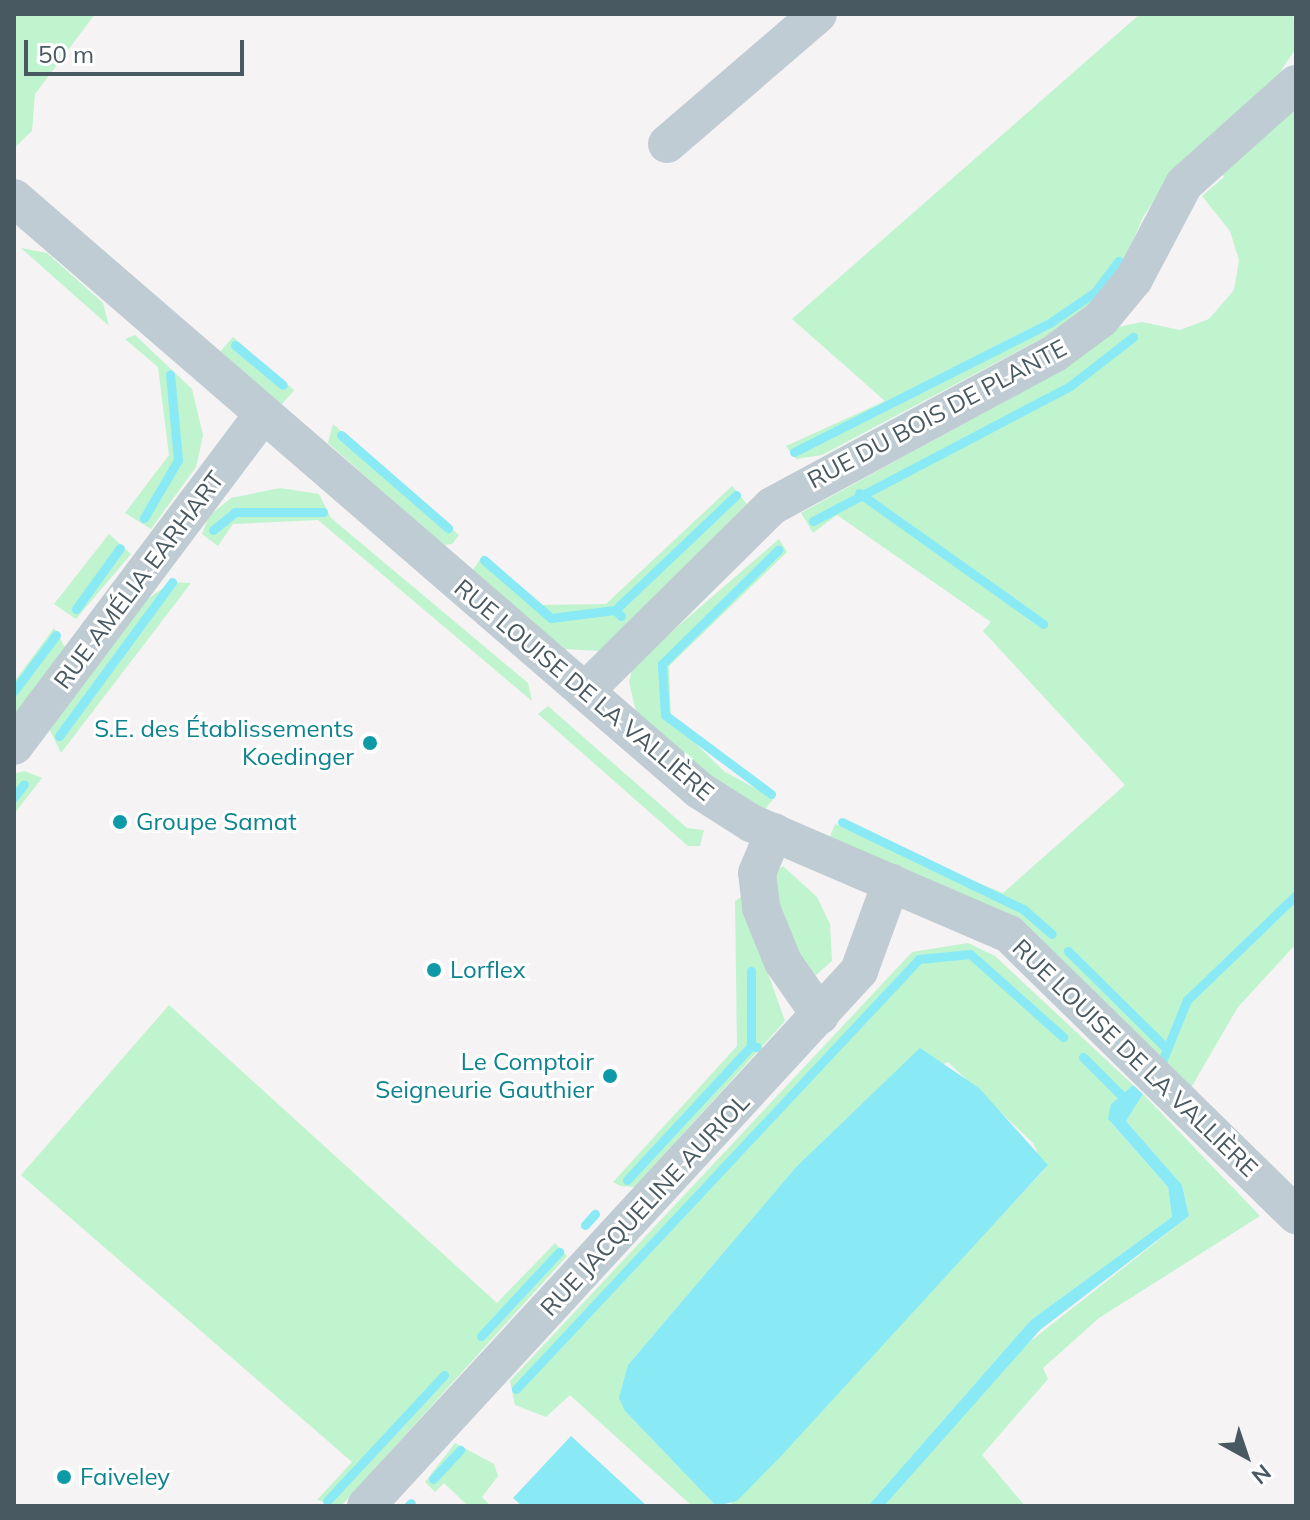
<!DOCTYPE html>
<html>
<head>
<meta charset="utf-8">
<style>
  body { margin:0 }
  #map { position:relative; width:1310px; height:1520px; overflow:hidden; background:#f5f3f3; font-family:Mulish,sans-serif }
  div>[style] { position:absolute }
  .green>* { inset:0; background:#bff4ce; transform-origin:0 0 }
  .water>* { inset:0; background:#89e9f5 }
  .stream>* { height:9px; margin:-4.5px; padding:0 4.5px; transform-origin:4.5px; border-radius:4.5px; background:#89e9f5 }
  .minor>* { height:38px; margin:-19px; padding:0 19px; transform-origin:19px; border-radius:19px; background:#c0ccd3 }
  .dots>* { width:22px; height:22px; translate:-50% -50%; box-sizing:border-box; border:4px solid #fff; border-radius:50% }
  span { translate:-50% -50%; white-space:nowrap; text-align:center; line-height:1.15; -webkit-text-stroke:6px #fff; paint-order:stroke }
  .street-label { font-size:24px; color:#485962 }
  .culture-label { font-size:24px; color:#0d838f }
  .right { translate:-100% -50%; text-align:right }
  .left { translate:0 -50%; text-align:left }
  .frame { position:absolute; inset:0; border:16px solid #485962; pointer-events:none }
  .north { position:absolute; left:1206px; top:1416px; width:80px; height:80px; -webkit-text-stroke:6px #fff; paint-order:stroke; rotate:140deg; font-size:22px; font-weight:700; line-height:32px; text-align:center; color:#485962 }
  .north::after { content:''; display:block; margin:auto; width:28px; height:36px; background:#485962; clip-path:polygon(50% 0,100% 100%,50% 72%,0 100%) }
  .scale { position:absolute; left:24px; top:40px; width:220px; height:36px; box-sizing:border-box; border:4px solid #485962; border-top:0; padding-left:10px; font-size:24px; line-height:28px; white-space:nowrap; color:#485962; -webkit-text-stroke:6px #fff; paint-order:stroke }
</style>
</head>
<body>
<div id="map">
  <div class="green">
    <i style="clip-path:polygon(14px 14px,95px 14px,35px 94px,32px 131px,14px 148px)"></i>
    <i style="clip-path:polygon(1140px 14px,1293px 14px,1296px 48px,1273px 83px,1177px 166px,1143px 217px,1114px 285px,1069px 324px,822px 455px,796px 459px,786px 446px,885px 401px,792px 319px)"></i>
    <i style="clip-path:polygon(1296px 105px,1296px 944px,1238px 1007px,1189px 1091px,1046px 951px,829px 839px,835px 824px,1003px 893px,1125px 785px,983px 631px,991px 622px,837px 515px,813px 533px,801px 513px,1058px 372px,1118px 327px,1142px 322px,1180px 330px,1209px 319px,1234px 290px,1239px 260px,1230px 231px,1202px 196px,1224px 177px,1219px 171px)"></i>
    <i style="clip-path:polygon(21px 248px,47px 253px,103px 303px,109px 326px)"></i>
    <i style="clip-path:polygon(135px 335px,192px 389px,203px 435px,196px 467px,151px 529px,125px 513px,169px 455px,158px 367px,125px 339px)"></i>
    <i style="left:233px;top:337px;width:81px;height:21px;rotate:41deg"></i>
    <i style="clip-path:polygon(333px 424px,459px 535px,452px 544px,443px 545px,328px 443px)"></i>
    <i style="clip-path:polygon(732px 486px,747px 504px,600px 651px,564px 649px,472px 571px,483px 555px,540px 605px,606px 604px)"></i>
    <i style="clip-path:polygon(280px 488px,319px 494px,331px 518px,528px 683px,532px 701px,318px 520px,233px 524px,218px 546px,202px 534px,209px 516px,231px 498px)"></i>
    <i style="clip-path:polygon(109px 534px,131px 554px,76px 619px,54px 604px)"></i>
    <i style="clip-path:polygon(779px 539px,787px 552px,669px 666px,671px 720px,725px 772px,774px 798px,765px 809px,732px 796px,636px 712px,629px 682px,633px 665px)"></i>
    <i style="clip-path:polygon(172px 582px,191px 583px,61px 753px,49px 728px,143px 602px)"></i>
    <i style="clip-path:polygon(54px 628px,66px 649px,14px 717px,14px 682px)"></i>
    <i style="clip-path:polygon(548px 706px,687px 828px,704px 830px,700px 846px,688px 846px,538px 714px)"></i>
    <i style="clip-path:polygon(24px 771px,42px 778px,14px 814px,14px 774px)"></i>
    <i style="clip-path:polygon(783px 866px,817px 897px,830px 924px,832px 961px,816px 975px,785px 949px,775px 872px)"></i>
    <i style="clip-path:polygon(741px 897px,785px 1021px,635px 1187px,621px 1186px,613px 1182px,737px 1046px,735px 901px)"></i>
    <i style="clip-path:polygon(968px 943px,995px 956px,1133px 1085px,1111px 1104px,1111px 1123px,1168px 1187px,1172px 1217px,1031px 1320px,868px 1506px,729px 1506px,1045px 1169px,1033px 1143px,948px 1062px,862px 1104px,796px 1167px,628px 1365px,625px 1411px,716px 1506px,692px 1506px,570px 1395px,546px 1417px,515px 1405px,510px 1381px,912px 952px)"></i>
    <i style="clip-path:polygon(169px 1005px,497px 1303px,555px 1243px,567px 1256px,341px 1506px,317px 1500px,352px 1462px,21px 1175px)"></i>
    <i style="clip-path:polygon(1143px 1094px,1260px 1216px,1099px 1318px,1043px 1368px,1048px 1379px,982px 1455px,1025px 1506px,884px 1506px,1012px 1356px,1189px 1216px,1182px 1185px,1126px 1121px)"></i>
    <i style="clip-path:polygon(455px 1443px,494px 1464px,498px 1476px,482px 1497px,491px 1506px,468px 1506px,444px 1483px,435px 1492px,425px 1482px)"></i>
  </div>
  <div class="water">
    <i style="clip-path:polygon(920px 1048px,979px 1088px,1048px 1165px,782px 1455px,737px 1501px,716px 1506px,625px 1411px,619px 1398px,628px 1365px,796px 1167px)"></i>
    <i style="clip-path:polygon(1133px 1085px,1143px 1094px,1126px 1121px,1182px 1185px,1189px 1216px,1040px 1330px,884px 1506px,868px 1506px,1031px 1320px,1172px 1217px,1168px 1187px,1108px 1119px,1111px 1104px)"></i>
    <i style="clip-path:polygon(571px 1436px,647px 1506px,522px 1506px,513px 1498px)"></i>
  </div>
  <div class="stream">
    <i style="left:235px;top:345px;width:62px;rotate:39.8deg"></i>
    <i style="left:341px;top:435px;width:142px;rotate:41deg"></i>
    <i style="left:794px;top:452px;width:288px;rotate:-26.8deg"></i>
    <i style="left:1051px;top:322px;width:53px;rotate:-34.3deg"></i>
    <i style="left:1095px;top:292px;width:39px;rotate:-53deg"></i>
    <i style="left:859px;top:493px;width:226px;rotate:35.4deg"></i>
    <i style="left:144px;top:518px;width:67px;rotate:-59.6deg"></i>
    <i style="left:178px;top:460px;width:86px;rotate:-95.3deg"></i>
    <i style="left:813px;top:521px;width:290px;rotate:-27.7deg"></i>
    <i style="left:1070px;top:386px;width:80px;rotate:-37.9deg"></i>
    <i style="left:213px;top:530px;width:28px;rotate:-39deg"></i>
    <i style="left:235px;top:512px;width:88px"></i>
    <i style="left:484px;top:560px;width:89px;rotate:40.9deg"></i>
    <i style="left:551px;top:618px;width:64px;rotate:-7.1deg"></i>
    <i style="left:76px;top:609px;width:75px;rotate:-54.2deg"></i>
    <i style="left:621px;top:616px;width:8px;rotate:-135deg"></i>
    <i style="left:615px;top:610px;width:167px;rotate:-43.5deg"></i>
    <i style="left:14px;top:691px;width:70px;rotate:-53.1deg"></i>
    <i style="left:59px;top:736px;width:191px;rotate:-53.7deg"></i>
    <i style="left:771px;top:794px;width:132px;rotate:-143.3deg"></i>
    <i style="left:665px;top:715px;width:51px;rotate:-93.4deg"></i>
    <i style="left:662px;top:664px;width:163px;rotate:-44.5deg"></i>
    <i style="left:14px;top:797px;width:16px;rotate:-52deg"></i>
    <i style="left:842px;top:822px;width:201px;rotate:25.7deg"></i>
    <i style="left:1023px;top:909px;width:38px;rotate:41deg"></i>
    <i style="left:1068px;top:951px;width:139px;rotate:44.7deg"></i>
    <i style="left:751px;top:971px;width:75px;rotate:90deg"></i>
    <i style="left:751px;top:1046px;width:6px;rotate:9deg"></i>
    <i style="left:1083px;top:1057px;width:61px;rotate:45deg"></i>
    <i style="left:1163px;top:1059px;width:64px;rotate:-67.9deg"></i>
    <i style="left:1187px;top:1000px;width:151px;rotate:-43.9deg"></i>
    <i style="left:627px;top:1180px;width:183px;rotate:-47.2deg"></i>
    <i style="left:585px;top:1225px;width:15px;rotate:-48deg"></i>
    <i style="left:481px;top:1336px;width:115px;rotate:-47.1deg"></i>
    <i style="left:516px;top:1389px;width:589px;rotate:-46.86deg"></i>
    <i style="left:919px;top:959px;width:51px;rotate:-5.6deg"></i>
    <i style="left:970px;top:954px;width:125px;rotate:41.7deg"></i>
    <i style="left:433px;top:1479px;width:40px;rotate:-47deg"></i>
    <i style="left:327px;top:1501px;width:172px;rotate:-47.1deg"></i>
    <i style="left:408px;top:1506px;width:4px;rotate:-45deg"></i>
  </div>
  <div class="minor">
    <i style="left:667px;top:144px;width:199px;rotate:-40.7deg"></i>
    <i style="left:14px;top:198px;width:905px;rotate:40.83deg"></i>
    <i style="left:699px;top:790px;width:62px;rotate:32.4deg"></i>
    <i style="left:751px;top:823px;width:281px;rotate:23.3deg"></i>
    <i style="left:1009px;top:934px;width:402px;rotate:44.4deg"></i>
    <i style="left:585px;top:691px;width:263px;rotate:-44.7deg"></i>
    <i style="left:772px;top:506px;width:322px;rotate:-28.4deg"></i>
    <i style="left:1055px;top:353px;width:57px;rotate:-36.5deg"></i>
    <i style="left:1101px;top:319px;width:52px;rotate:-50.5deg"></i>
    <i style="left:1134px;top:279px;width:107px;rotate:-62.2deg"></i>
    <i style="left:1184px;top:184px;width:150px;rotate:-41.8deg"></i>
    <i style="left:14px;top:746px;width:415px;rotate:-53.1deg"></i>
    <i style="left:774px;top:832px;width:44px;rotate:112.5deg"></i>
    <i style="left:757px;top:873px;width:35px;rotate:83deg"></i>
    <i style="left:761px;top:908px;width:58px;rotate:67.8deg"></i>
    <i style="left:783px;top:962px;width:65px;rotate:55.1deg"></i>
    <i style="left:366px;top:1506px;width:728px;rotate:-47.34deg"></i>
    <i style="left:859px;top:971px;width:94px;rotate:-70deg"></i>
  </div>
  <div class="dots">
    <i style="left:370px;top:743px;background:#0f9aa8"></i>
    <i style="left:120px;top:822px;background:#0f9aa8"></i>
    <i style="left:434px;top:970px;background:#0f9aa8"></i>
    <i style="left:610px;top:1076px;background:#0f9aa8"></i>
    <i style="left:64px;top:1477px;background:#0f9aa8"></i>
  </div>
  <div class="street-label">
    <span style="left:937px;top:414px;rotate:-28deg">RUE DU BOIS DE PLANTE</span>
    <span style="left:139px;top:580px;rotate:-53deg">RUE AMÉLIA EARHART</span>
    <span style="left:584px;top:690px;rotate:40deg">RUE LOUISE DE LA VALLIÈRE</span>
    <span style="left:1135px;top:1058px;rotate:44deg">RUE LOUISE DE LA VALLIÈRE</span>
    <span style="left:645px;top:1205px;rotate:-47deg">RUE JACQUELINE AURIOL</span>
  </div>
  <div class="culture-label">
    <span class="right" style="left:354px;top:743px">S.E. des Établissements<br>Koedinger</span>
    <span class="left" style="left:136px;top:822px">Groupe Samat</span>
    <span class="left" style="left:450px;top:970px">Lorflex</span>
    <span class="right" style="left:594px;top:1076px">Le Comptoir<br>Seigneurie Gauthier</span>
    <span class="left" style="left:80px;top:1477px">Faiveley</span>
  </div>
  <div class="frame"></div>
  <div class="north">N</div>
  <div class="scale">50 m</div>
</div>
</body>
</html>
